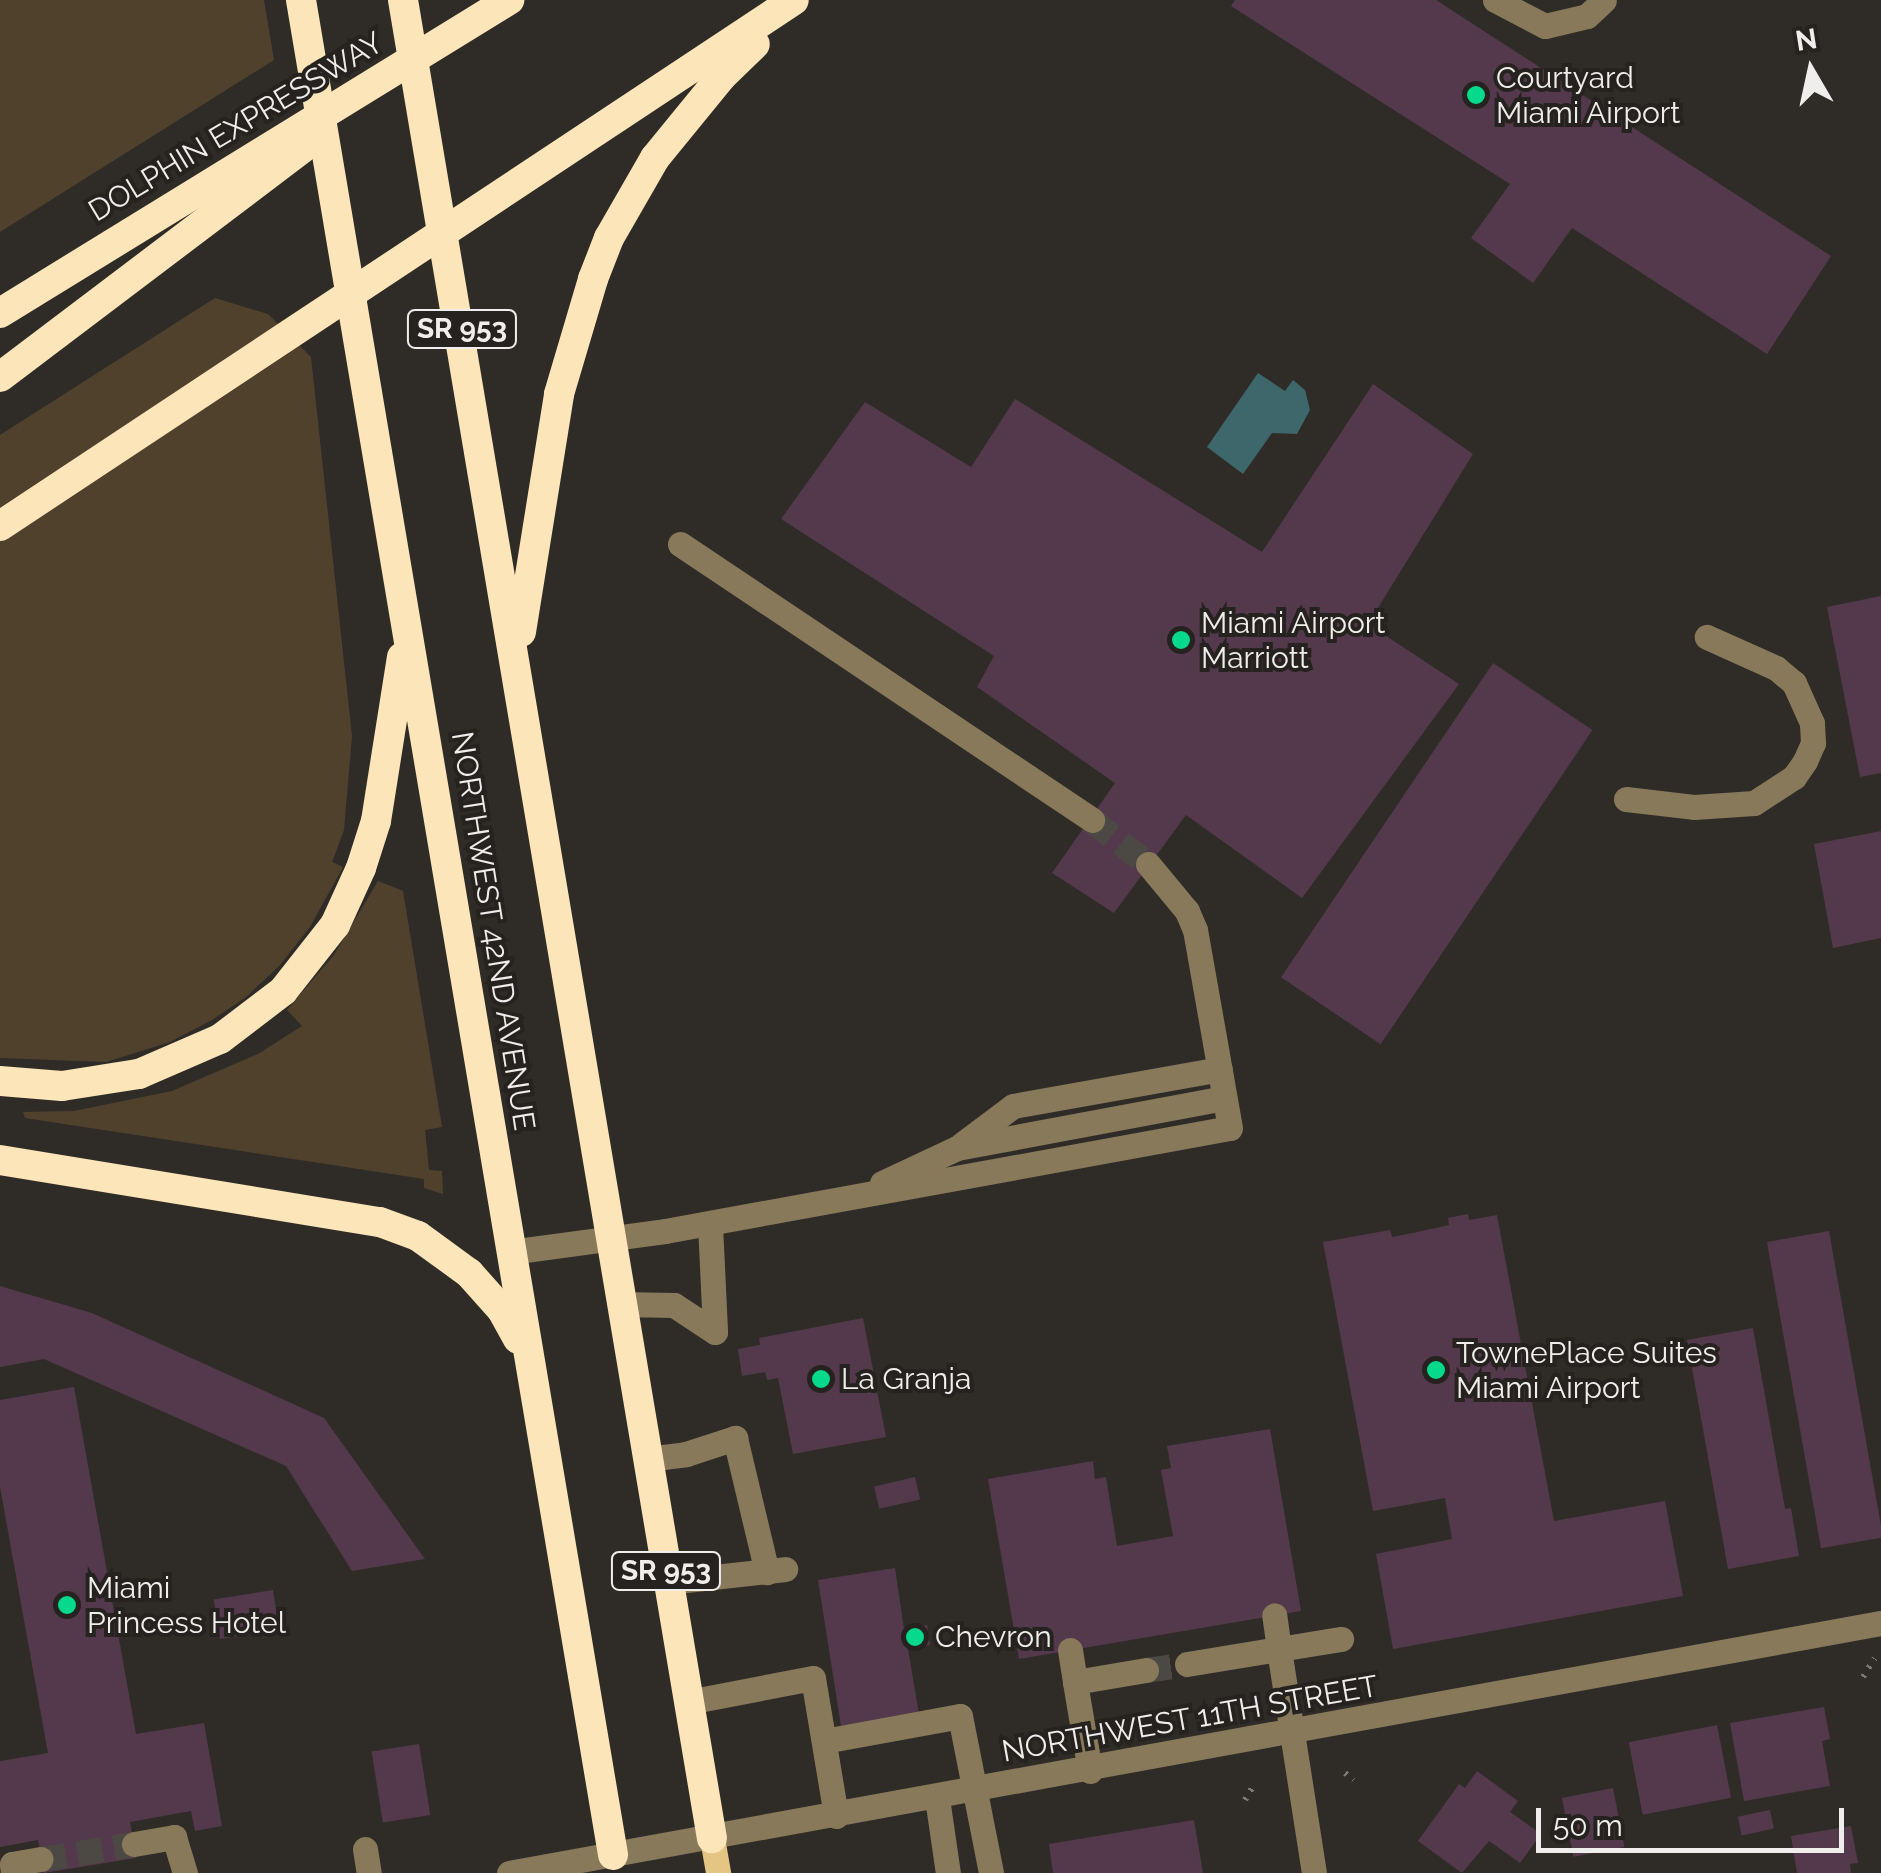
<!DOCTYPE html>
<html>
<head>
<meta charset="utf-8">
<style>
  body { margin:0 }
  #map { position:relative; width:1881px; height:1873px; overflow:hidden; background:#2f2c28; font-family:Raleway,sans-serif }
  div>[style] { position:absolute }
  .green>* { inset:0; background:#50412d }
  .water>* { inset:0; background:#3e676b }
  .building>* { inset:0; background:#53394b; transform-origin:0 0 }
  .minor-tunnel>* { height:25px; margin-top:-12.5px; transform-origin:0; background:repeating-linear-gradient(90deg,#4c4945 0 25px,transparent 0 37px) }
  .path>* { height:6px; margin-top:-3px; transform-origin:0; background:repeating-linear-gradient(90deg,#7b7875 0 2.5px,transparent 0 10.5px) }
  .minor>* { height:25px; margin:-12.5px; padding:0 12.5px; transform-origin:12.5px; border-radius:12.5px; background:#88795a }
  .major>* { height:25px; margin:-12.5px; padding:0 12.5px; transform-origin:12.5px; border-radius:12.5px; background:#e5c584 }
  .highway>* { height:30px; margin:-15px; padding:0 15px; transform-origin:15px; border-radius:15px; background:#fce5b8 }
  .dots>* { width:28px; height:28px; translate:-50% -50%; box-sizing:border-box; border:5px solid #25221f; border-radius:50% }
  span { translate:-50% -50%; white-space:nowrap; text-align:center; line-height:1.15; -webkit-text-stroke:8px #25221f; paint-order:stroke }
  .shield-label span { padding:2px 8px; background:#25221f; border:2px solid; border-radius:8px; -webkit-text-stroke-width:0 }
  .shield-label { font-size:28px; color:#f0eeec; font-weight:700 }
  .poi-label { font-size:30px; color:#f0eeec }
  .left { translate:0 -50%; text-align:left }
  .street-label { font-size:30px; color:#f0eeec }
  .north { position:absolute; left:1761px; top:20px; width:100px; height:100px; -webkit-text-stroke:8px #25221f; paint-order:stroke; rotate:351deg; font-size:28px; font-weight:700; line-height:40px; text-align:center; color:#f0eeec }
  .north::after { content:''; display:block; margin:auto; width:35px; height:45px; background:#f0eeec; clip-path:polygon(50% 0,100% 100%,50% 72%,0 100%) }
  .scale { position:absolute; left:1536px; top:1808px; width:308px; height:45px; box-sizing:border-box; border:5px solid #f0eeec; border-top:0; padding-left:12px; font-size:30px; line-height:35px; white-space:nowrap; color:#f0eeec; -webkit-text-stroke:8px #25221f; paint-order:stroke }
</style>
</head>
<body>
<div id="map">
  <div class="green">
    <i style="clip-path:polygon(0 0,264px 0,274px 60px,0 232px)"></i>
    <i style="clip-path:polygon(215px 298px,268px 314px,311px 357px,352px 736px,344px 830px,332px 862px,343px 867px,310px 927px,280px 965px,246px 997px,212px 1020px,170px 1042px,106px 1062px,0 1058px,0 435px)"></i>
    <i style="clip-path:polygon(378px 881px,403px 891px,442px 1127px,425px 1130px,429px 1170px,442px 1171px,443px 1194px,424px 1188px,424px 1179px,25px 1118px,23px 1112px,74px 1111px,172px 1091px,258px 1054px,302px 1026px,287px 1010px,334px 955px)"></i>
  </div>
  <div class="water">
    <i style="clip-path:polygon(1258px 373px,1285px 391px,1293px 380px,1305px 390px,1310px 410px,1297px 434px,1272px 433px,1243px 474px,1207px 447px)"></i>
  </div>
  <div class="building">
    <i style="clip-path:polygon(1235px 0,1436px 0,1831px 256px,1767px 354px,1572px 228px,1533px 283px,1471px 238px,1510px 184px,1231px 6px)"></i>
    <i style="clip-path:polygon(1373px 384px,1473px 454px,1368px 624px,1459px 684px,1302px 898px,1186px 815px,1114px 913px,1052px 873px,1115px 783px,977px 687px,994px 656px,781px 519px,865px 402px,971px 467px,1015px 399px,1262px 552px)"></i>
    <i style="clip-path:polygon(1881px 596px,1881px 773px,1860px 777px,1827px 607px)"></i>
    <i style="left:1493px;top:663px;width:120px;height:379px;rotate:34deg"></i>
    <i style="clip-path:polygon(1881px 831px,1881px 938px,1833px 948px,1814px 844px)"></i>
    <i style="clip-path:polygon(1468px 1214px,1469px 1220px,1497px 1215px,1554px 1521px,1665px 1501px,1683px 1596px,1393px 1649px,1376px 1554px,1452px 1539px,1445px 1498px,1373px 1511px,1323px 1242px,1390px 1230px,1392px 1237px,1413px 1233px,1449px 1225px,1448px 1218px)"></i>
    <i style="left:1829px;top:1231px;width:311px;height:63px;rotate:80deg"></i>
    <i style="clip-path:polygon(0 1286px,92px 1313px,324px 1418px,425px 1559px,352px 1571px,286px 1466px,44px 1359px,0 1367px)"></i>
    <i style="clip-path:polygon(863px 1318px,886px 1437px,793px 1454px,778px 1378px,767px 1380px,765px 1372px,742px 1376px,738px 1349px,760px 1345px,759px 1338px)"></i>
    <i style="clip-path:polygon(1753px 1328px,1785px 1509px,1791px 1508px,1799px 1556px,1728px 1569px,1687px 1340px)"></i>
    <i style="clip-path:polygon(74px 1387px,136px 1734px,204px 1723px,222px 1826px,195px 1831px,191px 1811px,130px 1822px,136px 1858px,44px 1873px,38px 1840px,0 1847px,0 1761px,48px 1753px,0 1487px,0 1400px)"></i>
    <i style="clip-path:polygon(1270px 1429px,1301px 1611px,1019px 1659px,988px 1479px,1093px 1461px,1095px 1479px,1106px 1477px,1117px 1546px,1173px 1536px,1161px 1470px,1171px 1468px,1167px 1446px)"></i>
    <i style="left:915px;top:1477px;width:23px;height:42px;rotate:77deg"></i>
    <i style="clip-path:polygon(895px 1568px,904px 1629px,927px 1625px,930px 1645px,908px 1649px,919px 1714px,841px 1726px,818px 1580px)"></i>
    <i style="left:273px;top:1590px;width:40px;height:60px;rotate:81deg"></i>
    <i style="clip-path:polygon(1824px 1707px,1830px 1739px,1822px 1741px,1830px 1786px,1744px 1801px,1730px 1723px)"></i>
    <i style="left:1717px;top:1725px;width:74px;height:90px;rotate:79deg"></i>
    <i style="left:419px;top:1744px;width:72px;height:48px;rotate:81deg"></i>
    <i style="clip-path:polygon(1477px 1771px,1518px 1801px,1510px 1812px,1541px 1834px,1520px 1863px,1489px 1841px,1462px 1873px,1418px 1841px,1459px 1784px,1465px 1788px)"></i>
    <i style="left:1613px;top:1788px;width:60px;height:52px;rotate:79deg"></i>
    <i style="left:1770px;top:1810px;width:19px;height:33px;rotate:78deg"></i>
    <i style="clip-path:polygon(1194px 1820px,1203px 1873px,1053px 1873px,1049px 1844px)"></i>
    <i style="clip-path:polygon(1851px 1826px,1858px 1863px,1850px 1864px,1851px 1873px,1797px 1873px,1791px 1836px)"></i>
  </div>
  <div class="minor-tunnel">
    <i style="left:1092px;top:820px;width:71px;rotate:38.2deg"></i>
    <i style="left:1146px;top:1670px;width:41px;rotate:-8.3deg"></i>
    <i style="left:41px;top:1859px;width:94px;rotate:-9.2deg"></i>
  </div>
  <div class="path">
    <i style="left:1863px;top:1677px;width:22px;rotate:-58deg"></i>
    <i style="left:1345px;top:1773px;width:11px;rotate:41deg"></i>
    <i style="left:1245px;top:1800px;width:14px;rotate:-60deg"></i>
  </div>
  <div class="minor">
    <i style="left:1495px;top:0;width:56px;rotate:27.5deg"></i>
    <i style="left:1545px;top:26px;width:43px;rotate:-13.4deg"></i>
    <i style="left:1587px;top:16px;width:23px;rotate:-43deg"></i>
    <i style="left:680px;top:544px;width:496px;rotate:33.8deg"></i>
    <i style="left:1626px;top:799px;width:68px;rotate:6.7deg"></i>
    <i style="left:1694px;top:807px;width:60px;rotate:-3.8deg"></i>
    <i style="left:1754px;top:803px;width:48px;rotate:-33deg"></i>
    <i style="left:1794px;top:777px;width:19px;rotate:-55deg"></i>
    <i style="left:1805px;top:761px;width:20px;rotate:-66deg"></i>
    <i style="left:1813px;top:743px;width:20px;rotate:-93deg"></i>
    <i style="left:1812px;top:723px;width:44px;rotate:-114.2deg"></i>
    <i style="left:1794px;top:683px;width:23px;rotate:-140deg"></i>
    <i style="left:1776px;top:668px;width:76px;rotate:-155.8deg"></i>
    <i style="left:961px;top:1145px;width:65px;rotate:-36.9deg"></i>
    <i style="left:1013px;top:1106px;width:210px;rotate:-10.1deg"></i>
    <i style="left:882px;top:1183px;width:83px;rotate:-25deg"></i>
    <i style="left:957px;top:1148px;width:272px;rotate:-10.6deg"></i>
    <i style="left:710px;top:1224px;width:108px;rotate:87.3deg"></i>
    <i style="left:510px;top:1252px;width:156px;rotate:-7.7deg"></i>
    <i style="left:665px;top:1231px;width:574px;rotate:-10.33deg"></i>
    <i style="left:1230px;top:1128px;width:201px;rotate:-100deg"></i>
    <i style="left:1195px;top:930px;width:21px;rotate:-113deg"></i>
    <i style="left:1187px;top:911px;width:61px;rotate:-129.7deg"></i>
    <i style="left:620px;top:1304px;width:54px;rotate:1.1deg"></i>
    <i style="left:674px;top:1305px;width:49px;rotate:33.4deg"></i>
    <i style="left:647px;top:1459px;width:39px;rotate:-7deg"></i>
    <i style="left:686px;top:1454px;width:52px;rotate:-18.1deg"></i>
    <i style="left:735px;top:1438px;width:138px;rotate:76.6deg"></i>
    <i style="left:668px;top:1582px;width:118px;rotate:-6.3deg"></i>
    <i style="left:1070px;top:1650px;width:32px;rotate:81deg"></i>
    <i style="left:1187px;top:1664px;width:93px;rotate:-9.3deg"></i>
    <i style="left:1279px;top:1649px;width:34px;rotate:-98deg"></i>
    <i style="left:688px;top:1702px;width:127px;rotate:-10.9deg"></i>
    <i style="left:813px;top:1678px;width:140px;rotate:80.5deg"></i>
    <i style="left:824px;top:1741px;width:138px;rotate:-10.4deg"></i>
    <i style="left:960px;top:1716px;width:160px;rotate:78.8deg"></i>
    <i style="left:1090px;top:1771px;width:90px;rotate:-99.6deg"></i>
    <i style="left:1075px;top:1682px;width:72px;rotate:-9.6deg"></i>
    <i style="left:937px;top:1798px;width:76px;rotate:81.7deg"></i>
    <i style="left:134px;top:1844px;width:41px;rotate:-9.9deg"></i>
    <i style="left:174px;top:1837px;width:38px;rotate:73deg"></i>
    <i style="left:365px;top:1849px;width:24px;rotate:81deg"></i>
    <i style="left:13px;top:1873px;width:9px;rotate:-96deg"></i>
    <i style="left:12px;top:1864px;width:29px;rotate:-10deg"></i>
    <i style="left:509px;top:1873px;width:1395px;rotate:-10.33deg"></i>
    <i style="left:1314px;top:1873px;width:227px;rotate:-98.9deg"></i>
    <i style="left:1279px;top:1649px;width:63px;rotate:-9.2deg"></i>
  </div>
  <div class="major">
    <i style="left:712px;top:1838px;width:36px;rotate:80deg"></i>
  </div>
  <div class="highway">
    <i style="left:301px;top:0;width:1881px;rotate:80.45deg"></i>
    <i style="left:403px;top:0;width:1864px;rotate:80.46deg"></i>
    <i style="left:0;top:313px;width:598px;rotate:-31.59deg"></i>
    <i style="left:0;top:377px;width:403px;rotate:-37.1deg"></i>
    <i style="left:0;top:526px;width:952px;rotate:-33.52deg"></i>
    <i style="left:521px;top:632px;width:241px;rotate:-80.9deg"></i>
    <i style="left:559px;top:394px;width:120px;rotate:-73.5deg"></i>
    <i style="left:593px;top:279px;width:44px;rotate:-68.7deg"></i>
    <i style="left:609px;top:238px;width:92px;rotate:-60.1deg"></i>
    <i style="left:655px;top:158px;width:104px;rotate:-50.8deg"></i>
    <i style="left:721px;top:77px;width:47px;rotate:-44.1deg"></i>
    <i style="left:0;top:1081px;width:62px;rotate:4.6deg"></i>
    <i style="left:62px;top:1086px;width:78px;rotate:-8.9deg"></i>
    <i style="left:139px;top:1074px;width:88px;rotate:-23.4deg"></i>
    <i style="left:220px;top:1039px;width:79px;rotate:-37.3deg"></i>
    <i style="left:283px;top:991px;width:84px;rotate:-51.8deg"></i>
    <i style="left:335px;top:925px;width:63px;rotate:-65.5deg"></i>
    <i style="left:361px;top:868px;width:49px;rotate:-72.3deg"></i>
    <i style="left:376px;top:821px;width:166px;rotate:-81deg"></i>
    <i style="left:0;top:1160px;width:385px;rotate:9.3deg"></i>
    <i style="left:380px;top:1222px;width:40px;rotate:20.2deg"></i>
    <i style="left:418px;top:1236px;width:63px;rotate:36deg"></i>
    <i style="left:469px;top:1273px;width:50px;rotate:48.3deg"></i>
    <i style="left:502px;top:1310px;width:33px;rotate:61deg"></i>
  </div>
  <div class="dots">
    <i style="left:1476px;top:95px;background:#05d98b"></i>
    <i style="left:1181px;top:640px;background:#05d98b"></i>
    <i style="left:1436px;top:1370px;background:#05d98b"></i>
    <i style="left:821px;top:1379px;background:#05d98b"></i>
    <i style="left:67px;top:1605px;background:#05d98b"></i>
    <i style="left:915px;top:1637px;background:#05d98b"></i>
  </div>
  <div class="shield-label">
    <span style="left:462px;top:329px">SR 953</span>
    <span style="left:666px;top:1571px">SR 953</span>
  </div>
  <div class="poi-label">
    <span class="left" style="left:1496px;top:95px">Courtyard<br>Miami Airport</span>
    <span class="left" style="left:1201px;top:640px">Miami Airport<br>Marriott</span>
    <span class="left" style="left:1456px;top:1370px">TownePlace Suites<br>Miami Airport</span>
    <span class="left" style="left:841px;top:1379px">La Granja</span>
    <span class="left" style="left:87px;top:1605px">Miami<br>Princess Hotel</span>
    <span class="left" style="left:935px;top:1637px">Chevron</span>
  </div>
  <div class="street-label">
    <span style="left:236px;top:127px;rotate:-31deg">DOLPHIN EXPRESSWAY</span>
    <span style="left:493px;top:931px;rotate:81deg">NORTHWEST 42ND AVENUE</span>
    <span style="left:1190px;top:1719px;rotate:-10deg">NORTHWEST 11TH STREET</span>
  </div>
  <div class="north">N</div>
  <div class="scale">50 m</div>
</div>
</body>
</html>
